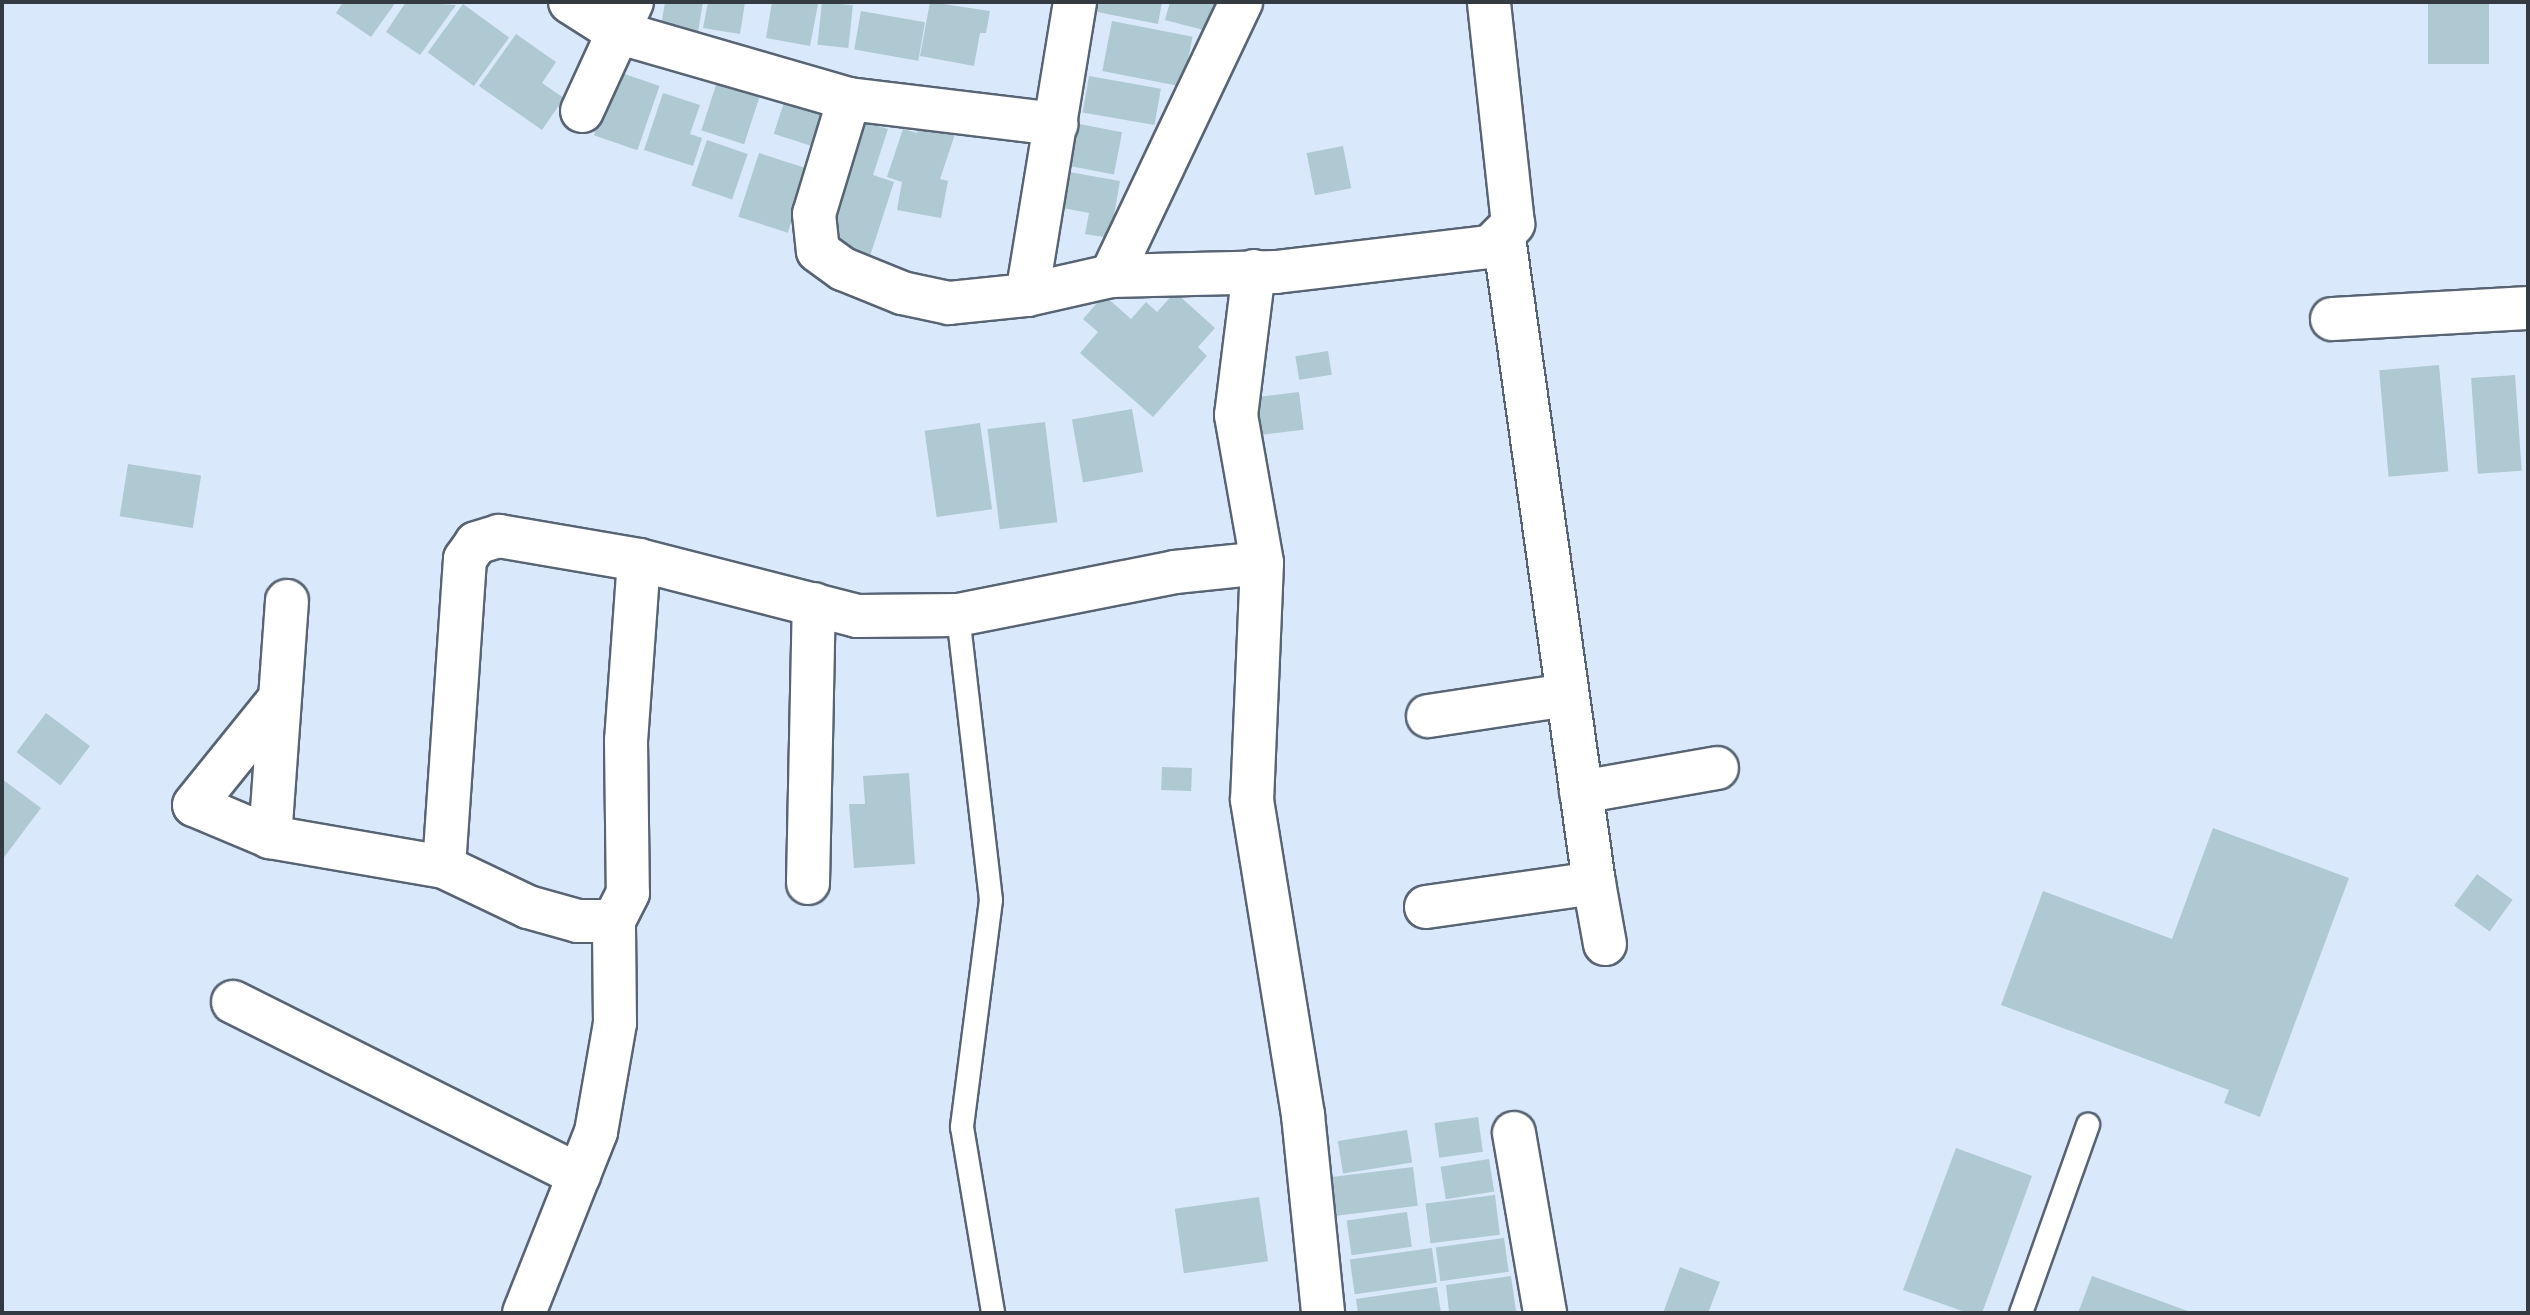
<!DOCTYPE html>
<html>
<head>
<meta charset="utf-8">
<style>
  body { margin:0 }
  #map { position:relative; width:2530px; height:1315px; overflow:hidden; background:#d9e8fb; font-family:Poppins,sans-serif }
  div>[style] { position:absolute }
  .building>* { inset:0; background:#afc9d2; transform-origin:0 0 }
  .roads { filter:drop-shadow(2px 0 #586474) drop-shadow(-2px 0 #586474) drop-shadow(0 2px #586474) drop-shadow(0 -2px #586474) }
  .lane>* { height:22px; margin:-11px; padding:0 11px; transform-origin:11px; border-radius:11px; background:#fff }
  .street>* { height:42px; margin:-21px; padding:0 21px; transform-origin:21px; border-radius:21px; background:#fff }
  span { translate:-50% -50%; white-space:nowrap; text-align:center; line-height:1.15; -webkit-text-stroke:6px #eef4fc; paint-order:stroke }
  .frame { position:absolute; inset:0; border:4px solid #343a41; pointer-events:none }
</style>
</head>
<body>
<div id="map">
  <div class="building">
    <i style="clip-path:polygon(343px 2px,396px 2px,371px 37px,336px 13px)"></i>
    <i style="clip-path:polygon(406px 2px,456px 5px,420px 55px,386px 32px)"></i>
    <i style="clip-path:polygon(665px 2px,703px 2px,698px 32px,661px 26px)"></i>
    <i style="clip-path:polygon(708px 2px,745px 2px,740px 34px,703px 28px)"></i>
    <i style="clip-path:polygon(772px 2px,818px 4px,810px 46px,766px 38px)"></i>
    <i style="left:822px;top:2px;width:31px;height:43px;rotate:6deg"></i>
    <i style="clip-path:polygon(930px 2px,990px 11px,986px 33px,980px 33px,974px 66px,920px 56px)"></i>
    <i style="clip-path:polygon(1094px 2px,1162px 2px,1158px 24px,1092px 11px)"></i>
    <i style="clip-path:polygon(1170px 2px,1223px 2px,1215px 33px,1165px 20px)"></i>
    <i style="left:2428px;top:2px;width:61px;height:62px"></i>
    <i style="left:463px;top:4px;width:57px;height:60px;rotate:36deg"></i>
    <i style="left:861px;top:11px;width:65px;height:39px;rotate:10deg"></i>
    <i style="left:1112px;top:21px;width:82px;height:51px;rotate:11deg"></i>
    <i style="clip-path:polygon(516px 34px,556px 62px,542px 83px,564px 98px,542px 130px,479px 86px)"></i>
    <i style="left:616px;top:71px;width:46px;height:68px;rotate:19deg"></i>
    <i style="left:1089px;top:76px;width:73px;height:37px;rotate:10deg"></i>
    <i style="left:718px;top:79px;width:45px;height:54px;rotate:18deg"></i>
    <i style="left:788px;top:90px;width:47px;height:46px;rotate:18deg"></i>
    <i style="clip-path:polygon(663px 93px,700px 105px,690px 134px,702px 138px,693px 166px,644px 150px)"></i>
    <i style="clip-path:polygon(922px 116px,957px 128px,940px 179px,948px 181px,941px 218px,897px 210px,902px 182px,887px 177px,903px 129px,917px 133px)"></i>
    <i style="clip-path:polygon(859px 120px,888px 129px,873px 175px,894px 182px,870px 256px,827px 242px)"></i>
    <i style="left:1074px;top:123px;width:49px;height:43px;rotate:11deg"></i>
    <i style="left:707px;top:140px;width:43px;height:48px;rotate:19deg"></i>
    <i style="left:1343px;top:146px;width:43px;height:37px;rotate:79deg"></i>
    <i style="left:759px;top:153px;width:52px;height:67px;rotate:18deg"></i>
    <i style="clip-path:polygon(1058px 170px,1120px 181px,1110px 238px,1085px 234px,1089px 213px,1052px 206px)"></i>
    <i style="clip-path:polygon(1175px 292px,1215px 328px,1198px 347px,1207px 356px,1153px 417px,1080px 353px,1098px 332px,1083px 319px,1104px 295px,1131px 319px,1146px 302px,1157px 312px)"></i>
    <i style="left:1328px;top:351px;width:24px;height:33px;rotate:81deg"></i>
    <i style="left:2439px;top:365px;width:107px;height:60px;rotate:85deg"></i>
    <i style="left:2515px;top:375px;width:96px;height:44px;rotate:86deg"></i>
    <i style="left:1299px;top:392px;width:38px;height:50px;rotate:83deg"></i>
    <i style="left:1132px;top:409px;width:64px;height:61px;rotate:80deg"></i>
    <i style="left:1045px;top:422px;width:101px;height:58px;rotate:83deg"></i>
    <i style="left:980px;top:423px;width:87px;height:56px;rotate:82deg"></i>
    <i style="left:128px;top:464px;width:74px;height:53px;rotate:9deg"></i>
    <i style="left:46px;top:713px;width:55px;height:49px;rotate:37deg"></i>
    <i style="left:1162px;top:767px;width:30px;height:23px;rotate:2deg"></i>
    <i style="clip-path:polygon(909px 773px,915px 864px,854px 868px,849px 804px,865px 804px,863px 776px)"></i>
    <i style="clip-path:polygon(2px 779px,41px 808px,2px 860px)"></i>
    <i style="clip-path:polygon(2213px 828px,2349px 878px,2260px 1117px,2224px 1103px,2229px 1090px,2001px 1005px,2043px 891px,2172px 939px)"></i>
    <i style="left:2477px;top:874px;width:44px;height:39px;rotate:36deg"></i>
    <i style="left:1478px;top:1117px;width:35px;height:44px;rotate:82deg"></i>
    <i style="left:1407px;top:1130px;width:33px;height:70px;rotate:81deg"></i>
    <i style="clip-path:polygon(1956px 1148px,2032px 1176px,1982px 1313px,1968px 1313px,1903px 1290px)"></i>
    <i style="left:1489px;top:1159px;width:33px;height:49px;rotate:81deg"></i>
    <i style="left:1413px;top:1167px;width:39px;height:84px;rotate:83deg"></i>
    <i style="left:1495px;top:1195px;width:40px;height:70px;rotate:83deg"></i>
    <i style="left:1259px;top:1197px;width:65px;height:85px;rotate:82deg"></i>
    <i style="left:1407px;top:1212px;width:35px;height:61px;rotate:82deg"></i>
    <i style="left:1504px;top:1238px;width:34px;height:69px;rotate:82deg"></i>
    <i style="left:1432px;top:1248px;width:35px;height:83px;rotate:82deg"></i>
    <i style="clip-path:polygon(1680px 1267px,1720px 1282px,1708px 1313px,1663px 1313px)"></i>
    <i style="clip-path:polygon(1511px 1276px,1516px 1311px,1449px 1312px,1446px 1285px)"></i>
    <i style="clip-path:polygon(2092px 1276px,2193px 1313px,2078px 1313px)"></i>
    <i style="clip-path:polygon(1437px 1287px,1441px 1313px,1358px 1313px,1356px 1299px)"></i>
  </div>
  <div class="roads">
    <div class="lane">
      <i style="left:958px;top:615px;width:287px;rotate:83.4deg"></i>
      <i style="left:991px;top:900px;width:229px;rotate:97.3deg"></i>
      <i style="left:962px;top:1127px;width:189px;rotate:80.5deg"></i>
      <i style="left:2021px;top:1313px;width:200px;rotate:-70.4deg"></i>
    </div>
    <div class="street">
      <i style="left:570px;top:2px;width:56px;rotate:32.6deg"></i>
      <i style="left:617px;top:32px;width:241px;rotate:16.1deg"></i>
      <i style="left:849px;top:99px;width:209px;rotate:6.9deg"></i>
      <i style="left:1075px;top:2px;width:297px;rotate:99.3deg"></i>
      <i style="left:1027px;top:295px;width:86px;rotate:-12.7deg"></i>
      <i style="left:1111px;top:276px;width:165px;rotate:-1.4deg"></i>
      <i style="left:1276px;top:272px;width:215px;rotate:-6.7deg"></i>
      <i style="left:1490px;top:247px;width:33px;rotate:-45deg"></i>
      <i style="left:1513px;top:224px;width:223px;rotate:-96.2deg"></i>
      <i style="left:849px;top:99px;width:120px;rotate:106.9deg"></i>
      <i style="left:814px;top:214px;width:37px;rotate:84deg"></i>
      <i style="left:818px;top:251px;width:31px;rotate:36deg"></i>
      <i style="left:843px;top:269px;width:64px;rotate:22.1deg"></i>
      <i style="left:902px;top:293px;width:48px;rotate:12deg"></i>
      <i style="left:949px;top:303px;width:78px;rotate:-5.9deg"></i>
      <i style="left:582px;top:111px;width:120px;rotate:-65.4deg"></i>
      <i style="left:1254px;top:271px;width:145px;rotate:97.1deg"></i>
      <i style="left:1236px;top:415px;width:150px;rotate:80deg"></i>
      <i style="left:1262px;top:563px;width:237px;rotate:92.4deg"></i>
      <i style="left:1252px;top:800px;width:319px;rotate:80.8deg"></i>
      <i style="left:1303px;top:1115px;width:199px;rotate:84.2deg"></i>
      <i style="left:1111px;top:276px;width:303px;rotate:-64.6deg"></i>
      <i style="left:2332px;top:319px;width:196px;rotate:-3.2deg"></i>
      <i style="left:639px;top:560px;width:180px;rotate:94.1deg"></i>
      <i style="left:626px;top:740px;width:153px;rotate:89.3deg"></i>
      <i style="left:628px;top:893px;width:31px;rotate:117deg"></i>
      <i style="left:614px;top:921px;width:36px;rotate:180deg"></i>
      <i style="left:578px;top:921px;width:52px;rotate:-164.4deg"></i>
      <i style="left:528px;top:907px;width:93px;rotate:-154.5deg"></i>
      <i style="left:444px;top:867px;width:309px;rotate:-86.1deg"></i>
      <i style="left:465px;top:559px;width:19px;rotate:-55deg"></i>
      <i style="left:476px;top:543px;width:24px;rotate:-17deg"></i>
      <i style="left:499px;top:536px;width:142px;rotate:9.7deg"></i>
      <i style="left:639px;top:560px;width:225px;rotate:14.4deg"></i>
      <i style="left:857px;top:616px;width:101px;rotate:-0.6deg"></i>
      <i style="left:958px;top:615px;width:221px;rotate:-11.2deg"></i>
      <i style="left:1175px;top:572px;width:87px;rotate:-5.9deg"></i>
      <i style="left:287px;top:601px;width:237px;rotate:94.1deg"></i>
      <i style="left:270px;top:837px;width:177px;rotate:9.8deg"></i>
      <i style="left:1428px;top:716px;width:141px;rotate:-8.6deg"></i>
      <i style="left:1581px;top:792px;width:138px;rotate:-10deg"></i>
      <i style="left:270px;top:837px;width:82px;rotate:-157.2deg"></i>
      <i style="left:194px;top:805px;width:134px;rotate:-51.1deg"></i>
      <i style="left:808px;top:883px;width:279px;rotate:-88.8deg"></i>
      <i style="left:1594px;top:883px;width:62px;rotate:79.8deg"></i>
      <i style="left:1426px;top:907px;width:170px;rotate:-8.1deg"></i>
      <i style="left:1594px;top:883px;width:651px;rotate:-97.94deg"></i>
      <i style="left:233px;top:1002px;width:387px;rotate:26.6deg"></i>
      <i style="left:1514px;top:1133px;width:183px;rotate:80.2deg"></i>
      <i style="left:524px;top:1313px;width:195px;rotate:-68.3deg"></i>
      <i style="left:596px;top:1132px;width:111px;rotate:-80.1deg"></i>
      <i style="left:615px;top:1023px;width:102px;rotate:-90.6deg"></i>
    </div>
  </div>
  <div class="frame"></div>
</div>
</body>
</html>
